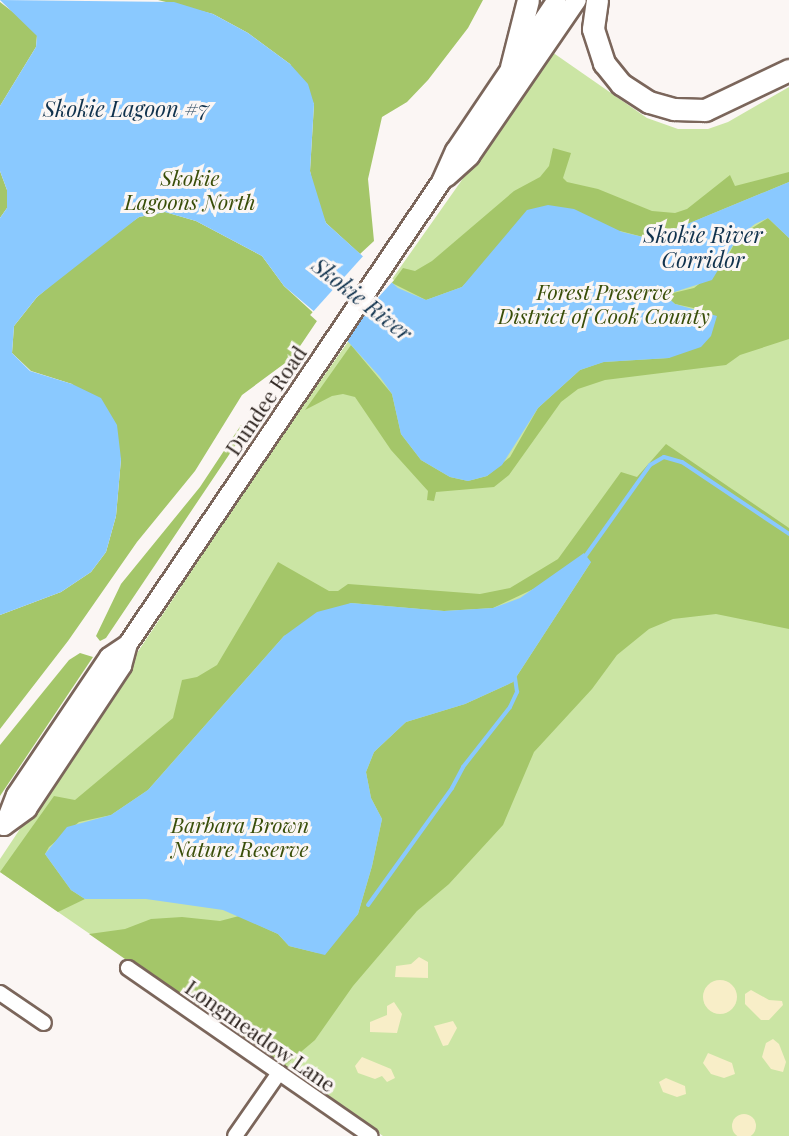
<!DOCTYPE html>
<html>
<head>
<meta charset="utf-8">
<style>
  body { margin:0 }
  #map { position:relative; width:789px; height:1136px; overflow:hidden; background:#fbf6f4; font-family:"Playfair Display",serif }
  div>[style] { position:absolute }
  .green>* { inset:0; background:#cbe5a4 }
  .forest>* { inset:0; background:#a4c669 }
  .sand>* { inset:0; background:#f8eec8 }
  .round { border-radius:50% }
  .water>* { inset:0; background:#8ac9ff }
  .pier>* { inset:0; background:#fbf6f4; transform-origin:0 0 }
  .stream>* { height:4px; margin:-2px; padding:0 2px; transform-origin:2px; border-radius:2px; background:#8ac9ff }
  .roads { filter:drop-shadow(2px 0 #7b665b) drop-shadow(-2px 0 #7b665b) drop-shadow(0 2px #7b665b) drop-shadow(0 -2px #7b665b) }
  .minor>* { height:14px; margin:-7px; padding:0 7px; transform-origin:7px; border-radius:7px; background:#fff }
  .major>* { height:18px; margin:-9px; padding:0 9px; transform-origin:9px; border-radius:9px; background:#fff }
  .highway>* { height:21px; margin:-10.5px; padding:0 10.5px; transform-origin:10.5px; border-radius:10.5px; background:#fff }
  span { translate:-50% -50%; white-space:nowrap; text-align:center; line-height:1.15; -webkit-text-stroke:6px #fbf6f4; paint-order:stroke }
  .park-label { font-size:21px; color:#394e09; font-style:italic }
  .street-label { font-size:21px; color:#2d241f }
  .water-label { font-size:22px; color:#10324d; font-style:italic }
</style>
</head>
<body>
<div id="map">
  <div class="green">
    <i style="clip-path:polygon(552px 52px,647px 118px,678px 129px,708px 129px,728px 122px,789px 87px,789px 1136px,383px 1136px,0 872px,0 859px,278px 441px)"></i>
  </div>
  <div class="forest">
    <i style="clip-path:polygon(158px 0,483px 0,468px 28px,428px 80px,407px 102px,382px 117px,368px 179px,374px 241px,360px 254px,326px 223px,316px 200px,310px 171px,314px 104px,290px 64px,248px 33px,213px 14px)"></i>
    <i style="clip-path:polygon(0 2px,31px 26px,37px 35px,36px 47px,0 106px)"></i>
    <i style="clip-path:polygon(553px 148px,571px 153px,563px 178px,567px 182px,598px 189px,652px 211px,675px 213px,687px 209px,730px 175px,735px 186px,789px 172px,789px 182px,651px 239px,620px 231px,487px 261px,462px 287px,426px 300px,392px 283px,403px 268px,415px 271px,432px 261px,514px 191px,540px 177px,549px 166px)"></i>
    <i style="clip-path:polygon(0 171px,7px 190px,7px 208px,0 218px)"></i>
    <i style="clip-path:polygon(165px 212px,196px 221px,262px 256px,284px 286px,319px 318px,292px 358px,242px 395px,195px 471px,137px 542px,68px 641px,0 729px,0 615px,61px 592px,91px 572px,106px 552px,116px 516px,121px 459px,72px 384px,31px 371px,12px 353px,14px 326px,37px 297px,101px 243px,139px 217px)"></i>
    <i style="clip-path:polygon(768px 218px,789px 238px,789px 339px,740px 355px,726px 365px,605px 380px,578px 389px,561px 402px,509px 475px,494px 487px,436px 492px,434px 501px,427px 500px,428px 491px,391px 450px,355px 397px,343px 394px,332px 396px,305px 410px,351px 345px,392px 394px,401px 434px,421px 460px,450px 477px,468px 481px,487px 476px,510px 457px,538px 408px,580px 370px,603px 362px,669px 358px,712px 312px,675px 304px,665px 295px,694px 288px,723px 265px,738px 237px)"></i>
    <i style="clip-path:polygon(241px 425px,245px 431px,106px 638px,100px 641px,96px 636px,121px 584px,200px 487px)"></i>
    <i style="clip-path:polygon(666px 444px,789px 528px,789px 629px,716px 614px,673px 619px,649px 629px,617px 655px,592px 689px,534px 752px,503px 825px,449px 884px,417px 911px,353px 986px,315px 1040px,282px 1068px,89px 934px,125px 929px,151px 919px,182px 917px,220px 921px,239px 916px,278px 934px,289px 946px,318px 953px,331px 945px,358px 914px,372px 866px,382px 819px,371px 798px,366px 772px,374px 752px,406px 722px,465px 704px,513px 682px,591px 562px,493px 608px,444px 611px,351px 603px,284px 636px,148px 790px,111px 815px,79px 822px,49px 847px,45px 854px,71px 890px,85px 899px,58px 912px,0 872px,54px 796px,75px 800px,173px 718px,182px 680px,197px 677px,217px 665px,278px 562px,329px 591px,338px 591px,348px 584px,480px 594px,510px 588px,558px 559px,621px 472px,637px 477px)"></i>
    <i style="clip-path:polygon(80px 653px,93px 657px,0 796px,0 745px,69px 660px)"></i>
  </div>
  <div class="sand">
    <i style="clip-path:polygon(419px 957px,428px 962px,428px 978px,395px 977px,396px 966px,411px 964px)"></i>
    <i class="round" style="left:703px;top:980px;width:34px;height:34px"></i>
    <i style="clip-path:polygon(751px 990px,769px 1000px,782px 1001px,783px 1005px,769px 1020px,761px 1020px,745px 1004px,745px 994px)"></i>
    <i style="clip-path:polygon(394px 1002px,402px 1014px,397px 1033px,370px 1032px,370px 1022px,387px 1015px,387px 1006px)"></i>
    <i style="clip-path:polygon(453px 1021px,457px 1028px,448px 1045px,443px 1046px,434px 1026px)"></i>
    <i style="clip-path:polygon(773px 1039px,779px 1044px,786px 1062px,783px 1072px,771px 1069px,762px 1057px,766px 1043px)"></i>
    <i style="clip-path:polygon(708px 1053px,732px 1063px,735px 1074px,724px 1078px,711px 1074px,703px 1063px)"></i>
    <i style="clip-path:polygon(362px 1057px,391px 1069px,395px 1078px,387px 1082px,382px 1076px,375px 1079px,358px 1073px,355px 1066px)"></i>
    <i style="clip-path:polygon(666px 1078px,685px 1086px,686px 1094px,677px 1097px,663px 1092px,659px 1082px)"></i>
    <i class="round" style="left:732px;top:1114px;width:24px;height:24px"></i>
  </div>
  <div class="water">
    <i style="clip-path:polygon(0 0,174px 2px,213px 14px,248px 33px,290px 64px,308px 84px,314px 104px,310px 171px,326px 223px,398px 288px,426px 300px,462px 287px,527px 210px,548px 205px,574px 209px,622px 232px,651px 239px,789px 182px,789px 238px,768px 218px,755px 224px,738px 237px,712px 280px,665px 295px,675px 304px,717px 316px,711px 336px,701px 347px,669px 358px,604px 362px,580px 370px,538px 408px,502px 465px,487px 476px,468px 481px,450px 477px,421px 460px,401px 434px,392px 394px,380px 377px,342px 335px,284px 286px,262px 256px,196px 221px,165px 212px,139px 217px,37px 297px,14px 326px,12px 353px,30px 371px,72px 384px,101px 398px,117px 425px,121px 459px,116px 516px,106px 552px,91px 572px,61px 592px,0 615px,0 218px,7px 208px,7px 190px,0 171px,0 106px,36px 47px,37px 36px)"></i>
    <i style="clip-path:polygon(584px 553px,591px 562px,513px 682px,465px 704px,406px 722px,374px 752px,366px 772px,371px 798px,382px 819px,372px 866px,358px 914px,325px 955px,289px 946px,278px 934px,223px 910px,146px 899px,85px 899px,71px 890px,45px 854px,67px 827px,111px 815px,148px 790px,284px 636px,317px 612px,351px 603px,444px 611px,493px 608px,520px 598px)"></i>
  </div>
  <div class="pier">
    <i style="left:365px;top:254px;width:39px;height:82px;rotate:42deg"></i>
  </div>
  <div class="stream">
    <i style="left:584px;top:558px;width:114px;rotate:-54.6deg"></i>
    <i style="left:650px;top:465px;width:16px;rotate:-30deg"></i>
    <i style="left:664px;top:457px;width:19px;rotate:16deg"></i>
    <i style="left:682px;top:462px;width:129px;rotate:33.9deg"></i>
    <i style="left:368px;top:905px;width:144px;rotate:-54.3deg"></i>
    <i style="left:452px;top:788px;width:24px;rotate:-62deg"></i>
    <i style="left:463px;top:767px;width:76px;rotate:-51.9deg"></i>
    <i style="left:510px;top:707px;width:17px;rotate:-65deg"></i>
    <i style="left:517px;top:692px;width:14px;rotate:-98deg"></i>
  </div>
  <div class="roads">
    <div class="minor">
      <i style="left:128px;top:968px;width:295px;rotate:34.7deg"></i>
      <i style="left:0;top:993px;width:53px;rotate:34.3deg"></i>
      <i style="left:235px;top:1136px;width:77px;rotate:-55.1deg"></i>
    </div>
    <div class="major">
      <i style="left:447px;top:177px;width:31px;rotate:-42deg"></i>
      <i style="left:470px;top:156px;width:189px;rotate:-55.6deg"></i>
      <i style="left:4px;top:826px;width:29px;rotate:-36deg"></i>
      <i style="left:27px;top:809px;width:172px;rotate:-56.4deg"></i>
      <i style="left:122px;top:666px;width:23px;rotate:-75deg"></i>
      <i style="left:128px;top:644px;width:558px;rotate:-55.88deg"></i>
      <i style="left:441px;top:182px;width:34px;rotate:-66deg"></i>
      <i style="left:455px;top:151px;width:182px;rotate:-56deg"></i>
      <i style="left:4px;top:826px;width:33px;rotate:-69deg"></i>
      <i style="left:16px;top:795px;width:166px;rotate:-56deg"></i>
      <i style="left:109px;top:657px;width:23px;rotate:-34deg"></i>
    </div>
    <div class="highway">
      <i style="left:597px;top:0;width:29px;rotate:98deg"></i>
      <i style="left:593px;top:29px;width:36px;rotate:72deg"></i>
      <i style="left:604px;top:63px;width:27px;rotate:51deg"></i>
      <i style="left:621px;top:84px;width:33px;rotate:33deg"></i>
      <i style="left:649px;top:102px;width:26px;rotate:16deg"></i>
      <i style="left:674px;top:109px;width:31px;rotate:2deg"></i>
      <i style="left:705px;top:110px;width:93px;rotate:-25.5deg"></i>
      <i style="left:511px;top:67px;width:69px;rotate:-75.8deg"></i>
    </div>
  </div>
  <div class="park-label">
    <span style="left:190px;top:189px">Skokie<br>Lagoons North</span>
    <span style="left:604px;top:303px">Forest Preserve<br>District of Cook County</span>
    <span style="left:240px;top:836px">Barbara Brown<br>Nature Reserve</span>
  </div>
  <div class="street-label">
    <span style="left:265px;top:400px;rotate:-56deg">Dundee Road</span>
    <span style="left:261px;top:1035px;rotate:35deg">Longmeadow Lane</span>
  </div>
  <div class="water-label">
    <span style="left:126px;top:109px">Skokie Lagoon #7</span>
    <span style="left:703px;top:247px">Skokie River<br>Corridor</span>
    <span style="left:362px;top:299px;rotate:38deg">Skokie River</span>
  </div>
</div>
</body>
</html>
